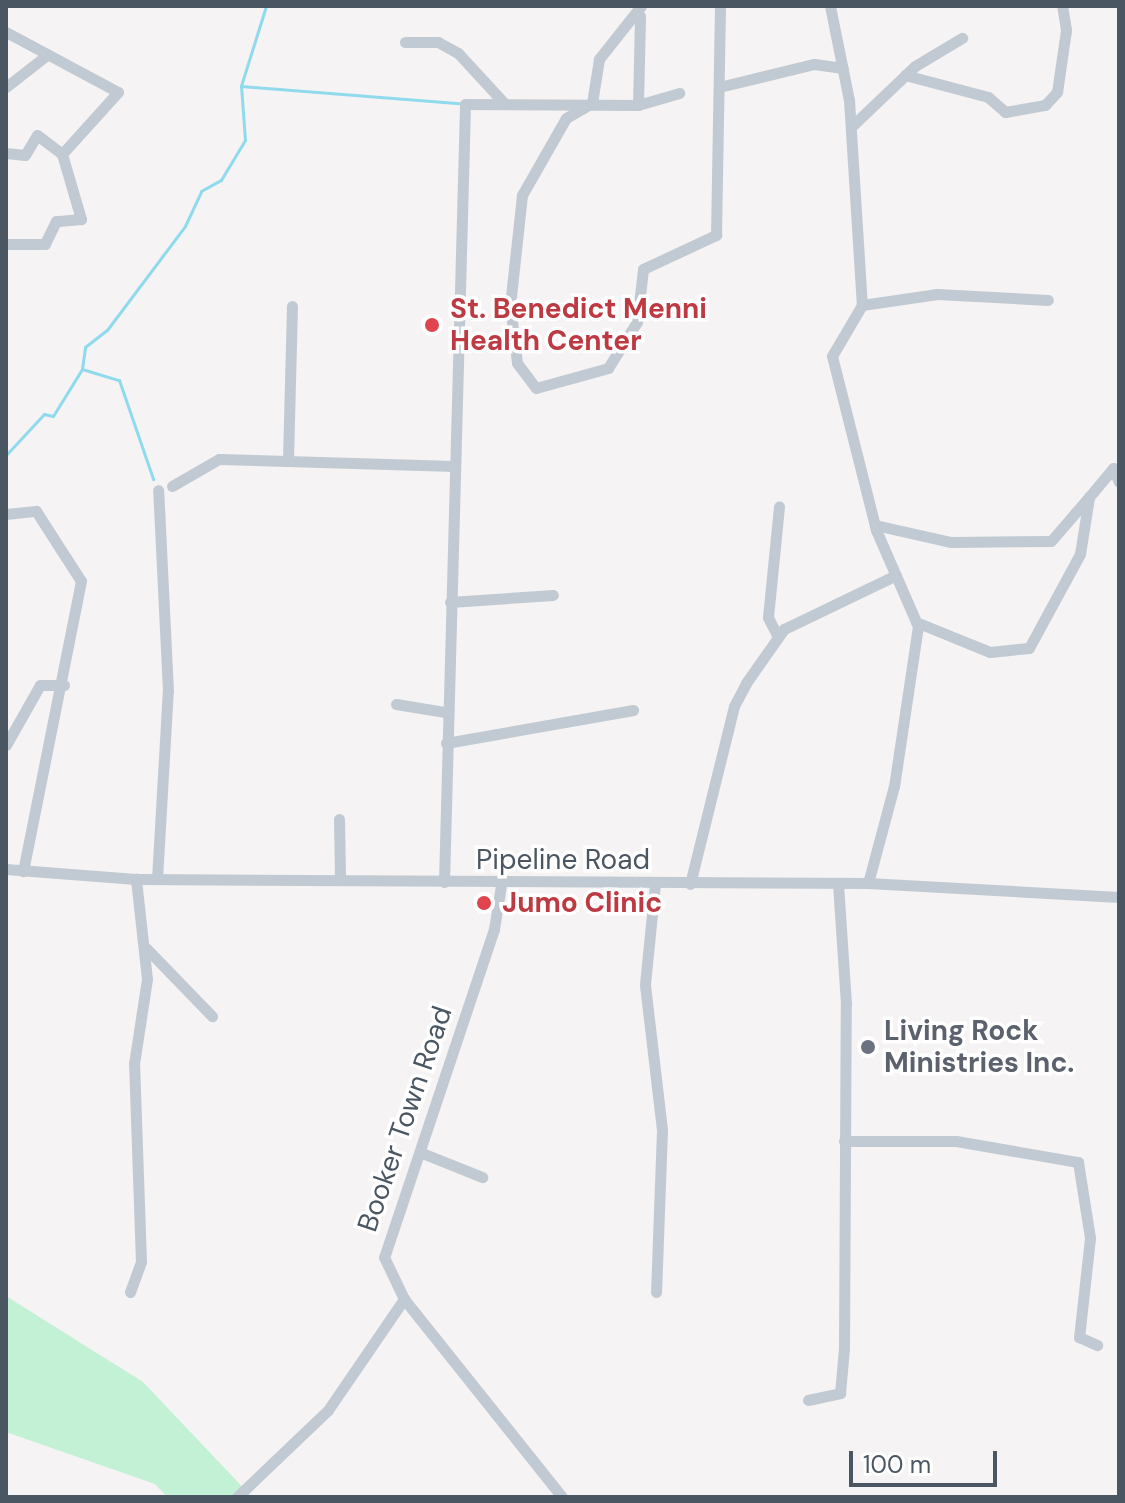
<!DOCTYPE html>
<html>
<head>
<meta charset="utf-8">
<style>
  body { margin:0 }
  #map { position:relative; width:1125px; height:1503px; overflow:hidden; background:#f5f3f3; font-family:"DM Sans",sans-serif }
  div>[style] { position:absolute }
  .green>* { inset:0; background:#c3f1d5 }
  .stream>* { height:3px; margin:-1.5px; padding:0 1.5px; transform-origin:1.5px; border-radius:1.5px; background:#90daee }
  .minor>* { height:11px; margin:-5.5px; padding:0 5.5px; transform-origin:5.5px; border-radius:5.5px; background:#c1cad2 }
  .dots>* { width:22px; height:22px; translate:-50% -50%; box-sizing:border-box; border:4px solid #fff; border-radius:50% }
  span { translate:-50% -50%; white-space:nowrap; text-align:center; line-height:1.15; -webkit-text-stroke:7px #fff; paint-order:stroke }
  .health-label { font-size:28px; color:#be3a42; font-weight:700 }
  .left { translate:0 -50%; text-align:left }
  .street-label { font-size:28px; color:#4a5661 }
  .worship-label { font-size:28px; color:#5b616d; font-weight:700 }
  .frame { position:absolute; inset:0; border:8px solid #4a5661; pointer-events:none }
  .scale { position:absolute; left:849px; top:1451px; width:148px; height:36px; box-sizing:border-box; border:4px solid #4a5661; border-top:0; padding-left:10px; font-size:24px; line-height:28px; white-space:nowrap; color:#4a5661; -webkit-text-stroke:6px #fff; paint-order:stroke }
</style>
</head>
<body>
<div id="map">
  <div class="green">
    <i style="clip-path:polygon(6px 1296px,143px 1382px,252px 1497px,167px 1497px,155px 1484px,6px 1432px)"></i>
  </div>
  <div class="stream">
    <i style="left:266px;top:6px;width:84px;rotate:107.4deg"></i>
    <i style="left:241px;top:86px;width:219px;rotate:4.5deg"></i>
    <i style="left:82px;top:369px;width:39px;rotate:17deg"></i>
    <i style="left:119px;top:380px;width:105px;rotate:71deg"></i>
    <i style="left:6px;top:455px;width:56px;rotate:-47.2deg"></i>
    <i style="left:44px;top:414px;width:9px;rotate:13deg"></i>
    <i style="left:53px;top:416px;width:55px;rotate:-58.3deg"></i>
    <i style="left:82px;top:369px;width:22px;rotate:-82deg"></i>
    <i style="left:85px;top:347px;width:28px;rotate:-38deg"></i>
    <i style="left:107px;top:330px;width:130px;rotate:-53.1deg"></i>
    <i style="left:185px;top:226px;width:38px;rotate:-65deg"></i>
    <i style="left:201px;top:191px;width:23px;rotate:-29deg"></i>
    <i style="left:221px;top:180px;width:47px;rotate:-59deg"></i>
    <i style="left:245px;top:140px;width:54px;rotate:-94.2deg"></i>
  </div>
  <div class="minor">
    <i style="left:641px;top:6px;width:68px;rotate:128.4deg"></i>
    <i style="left:599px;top:59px;width:45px;rotate:99deg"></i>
    <i style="left:592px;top:103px;width:30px;rotate:150deg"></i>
    <i style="left:566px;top:118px;width:89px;rotate:119.7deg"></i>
    <i style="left:522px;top:195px;width:111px;rotate:96.2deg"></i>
    <i style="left:510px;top:305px;width:58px;rotate:83.1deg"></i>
    <i style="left:517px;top:363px;width:31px;rotate:53deg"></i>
    <i style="left:536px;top:388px;width:75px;rotate:-15.5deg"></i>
    <i style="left:608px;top:368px;width:54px;rotate:-57.8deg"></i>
    <i style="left:637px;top:322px;width:53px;rotate:-83.5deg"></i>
    <i style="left:643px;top:269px;width:81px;rotate:-25deg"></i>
    <i style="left:716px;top:235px;width:229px;rotate:-89deg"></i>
    <i style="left:830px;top:6px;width:96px;rotate:78.6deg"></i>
    <i style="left:849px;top:100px;width:205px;rotate:86.4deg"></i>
    <i style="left:862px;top:305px;width:59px;rotate:120.5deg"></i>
    <i style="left:832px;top:356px;width:179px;rotate:75.8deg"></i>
    <i style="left:876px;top:530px;width:105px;rotate:66.4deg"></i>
    <i style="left:918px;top:626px;width:162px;rotate:98.5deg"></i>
    <i style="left:894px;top:786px;width:100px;rotate:105deg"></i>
    <i style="left:6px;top:32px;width:127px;rotate:28.2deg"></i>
    <i style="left:118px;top:92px;width:84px;rotate:132.1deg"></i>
    <i style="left:62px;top:154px;width:68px;rotate:73.7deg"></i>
    <i style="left:81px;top:219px;width:25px;rotate:175deg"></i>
    <i style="left:56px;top:221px;width:25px;rotate:116deg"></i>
    <i style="left:45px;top:244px;width:39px;rotate:180deg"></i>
    <i style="left:405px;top:42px;width:33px"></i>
    <i style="left:438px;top:42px;width:23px;rotate:29deg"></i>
    <i style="left:458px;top:53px;width:68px;rotate:47.4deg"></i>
    <i style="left:905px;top:75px;width:86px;rotate:14.8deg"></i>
    <i style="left:988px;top:97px;width:23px;rotate:41deg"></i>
    <i style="left:1005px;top:112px;width:41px;rotate:-9.9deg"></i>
    <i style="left:1045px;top:105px;width:18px;rotate:-47deg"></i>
    <i style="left:1057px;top:92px;width:63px;rotate:-81.7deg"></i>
    <i style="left:1066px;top:30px;width:24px;rotate:-99deg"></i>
    <i style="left:6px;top:87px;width:52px;rotate:-38deg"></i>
    <i style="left:719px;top:87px;width:98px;rotate:-13.6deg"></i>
    <i style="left:814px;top:64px;width:29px;rotate:8deg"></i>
    <i style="left:638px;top:105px;width:89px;rotate:-88.7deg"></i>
    <i style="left:851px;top:127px;width:88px;rotate:-43.6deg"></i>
    <i style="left:915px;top:66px;width:55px;rotate:-30.8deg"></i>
    <i style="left:6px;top:153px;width:19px;rotate:6deg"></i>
    <i style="left:25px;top:155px;width:23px;rotate:-59deg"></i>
    <i style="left:37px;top:135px;width:31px;rotate:37deg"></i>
    <i style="left:862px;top:305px;width:76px;rotate:-8.3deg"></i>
    <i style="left:937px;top:294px;width:111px;rotate:3.1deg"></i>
    <i style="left:288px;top:459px;width:153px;rotate:-88.5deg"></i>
    <i style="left:172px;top:486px;width:54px;rotate:-29.9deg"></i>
    <i style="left:219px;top:459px;width:235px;rotate:1.7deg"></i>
    <i style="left:6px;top:514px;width:30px;rotate:-6deg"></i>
    <i style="left:36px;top:511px;width:83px;rotate:57.3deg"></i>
    <i style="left:81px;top:581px;width:296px;rotate:101.3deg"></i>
    <i style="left:875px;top:525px;width:78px;rotate:12.6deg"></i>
    <i style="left:951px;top:542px;width:100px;rotate:-0.6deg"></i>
    <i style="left:1051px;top:541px;width:58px;rotate:-49.2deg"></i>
    <i style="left:450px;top:602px;width:103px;rotate:-3.9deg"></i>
    <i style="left:916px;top:622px;width:80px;rotate:22.1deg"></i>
    <i style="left:990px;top:652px;width:39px;rotate:-6deg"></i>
    <i style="left:1029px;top:648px;width:107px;rotate:-61.5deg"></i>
    <i style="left:1080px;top:554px;width:58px;rotate:-81deg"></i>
    <i style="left:1089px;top:497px;width:38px;rotate:-50deg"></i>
    <i style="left:1113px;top:468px;width:15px;rotate:67deg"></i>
    <i style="left:778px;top:637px;width:22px;rotate:-117deg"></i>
    <i style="left:768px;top:617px;width:111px;rotate:-84.3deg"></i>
    <i style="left:396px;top:704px;width:50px;rotate:9.3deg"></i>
    <i style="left:446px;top:743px;width:190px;rotate:-10deg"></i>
    <i style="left:6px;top:745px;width:69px;rotate:-60.5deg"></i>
    <i style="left:40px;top:685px;width:24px"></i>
    <i style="left:339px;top:819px;width:59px;rotate:89deg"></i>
    <i style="left:6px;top:869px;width:130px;rotate:4.4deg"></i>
    <i style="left:136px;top:879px;width:732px;rotate:0.31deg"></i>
    <i style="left:868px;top:883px;width:251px;rotate:3.2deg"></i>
    <i style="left:157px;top:879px;width:188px;rotate:-86.7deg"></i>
    <i style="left:168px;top:691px;width:201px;rotate:-92.8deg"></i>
    <i style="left:444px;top:882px;width:778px;rotate:-88.45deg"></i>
    <i style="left:465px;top:104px;width:173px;rotate:0.3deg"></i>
    <i style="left:638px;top:105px;width:43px;rotate:-16.3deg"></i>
    <i style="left:655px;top:884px;width:101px;rotate:95.7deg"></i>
    <i style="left:645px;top:985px;width:146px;rotate:83.3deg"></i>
    <i style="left:662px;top:1130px;width:162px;rotate:92.1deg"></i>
    <i style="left:690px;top:884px;width:183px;rotate:-76.1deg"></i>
    <i style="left:734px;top:706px;width:26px;rotate:-62deg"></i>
    <i style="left:746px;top:683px;width:66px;rotate:-54.9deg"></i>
    <i style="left:784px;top:629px;width:124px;rotate:-25.7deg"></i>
    <i style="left:501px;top:885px;width:45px;rotate:99deg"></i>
    <i style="left:494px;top:929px;width:346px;rotate:108.5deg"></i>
    <i style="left:384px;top:1257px;width:47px;rotate:64.5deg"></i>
    <i style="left:404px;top:1299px;width:253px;rotate:51.4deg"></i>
    <i style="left:146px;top:948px;width:95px;rotate:45.9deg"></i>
    <i style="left:844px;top:1141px;width:112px"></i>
    <i style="left:956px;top:1141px;width:124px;rotate:9.8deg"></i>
    <i style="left:1078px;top:1162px;width:77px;rotate:81deg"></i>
    <i style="left:1090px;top:1238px;width:100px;rotate:96.3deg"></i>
    <i style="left:1079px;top:1337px;width:20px;rotate:24deg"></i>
    <i style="left:422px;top:1153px;width:65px;rotate:21.8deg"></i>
    <i style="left:130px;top:1292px;width:32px;rotate:-70deg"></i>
    <i style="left:141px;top:1262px;width:198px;rotate:-92deg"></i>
    <i style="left:134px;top:1064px;width:86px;rotate:-81.3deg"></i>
    <i style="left:147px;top:979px;width:101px;rotate:-96.3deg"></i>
    <i style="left:808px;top:1400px;width:33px;rotate:-12deg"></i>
    <i style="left:840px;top:1393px;width:45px;rotate:-84.9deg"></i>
    <i style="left:844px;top:1348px;width:344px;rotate:-89.7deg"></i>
    <i style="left:846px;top:1004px;width:121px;rotate:-93.8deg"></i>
    <i style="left:237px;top:1497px;width:126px;rotate:-43.7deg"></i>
    <i style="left:328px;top:1410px;width:135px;rotate:-55.6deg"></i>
  </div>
  <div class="dots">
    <i style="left:432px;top:325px;background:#e0444e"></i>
    <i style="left:484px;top:903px;background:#e0444e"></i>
    <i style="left:868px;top:1047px;background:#6b7280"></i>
  </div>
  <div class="health-label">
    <span class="left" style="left:450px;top:325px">St. Benedict Menni<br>Health Center</span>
    <span class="left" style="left:502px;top:903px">Jumo Clinic</span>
  </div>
  <div class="street-label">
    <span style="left:563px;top:860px">Pipeline Road</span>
    <span style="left:405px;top:1119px;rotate:-71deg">Booker Town Road</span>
  </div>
  <div class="worship-label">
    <span class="left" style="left:884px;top:1047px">Living Rock<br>Ministries Inc.</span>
  </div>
  <div class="frame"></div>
  <div class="scale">100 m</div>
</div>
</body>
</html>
